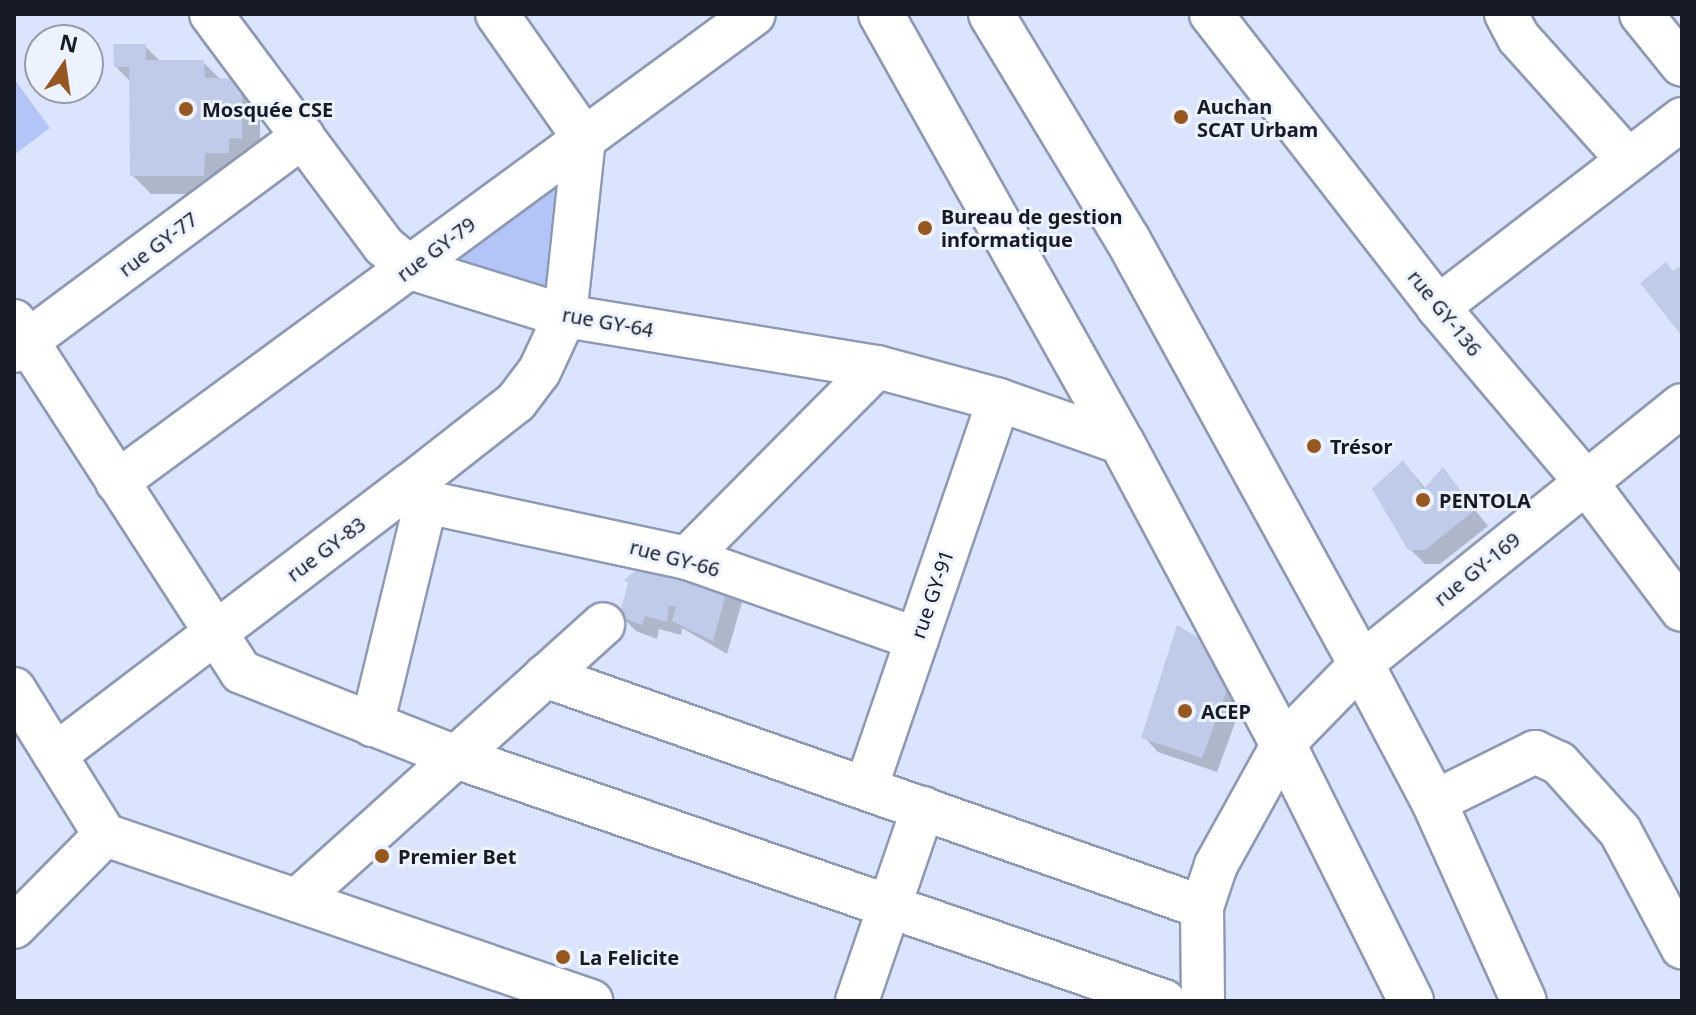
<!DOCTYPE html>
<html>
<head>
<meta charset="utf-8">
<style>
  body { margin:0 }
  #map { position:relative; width:1696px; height:1015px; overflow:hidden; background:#dae4fd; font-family:"Noto Sans",sans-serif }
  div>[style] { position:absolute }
  .green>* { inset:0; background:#b2c5f6 }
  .shadow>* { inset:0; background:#0003 }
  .building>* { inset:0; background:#bfcbe9 }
  .roads { filter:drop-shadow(2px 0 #8d99b5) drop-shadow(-2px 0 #8d99b5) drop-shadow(0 2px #8d99b5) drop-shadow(0 -2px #8d99b5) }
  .minor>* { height:42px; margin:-21px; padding:0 21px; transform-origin:21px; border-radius:21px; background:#fff }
  .major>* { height:44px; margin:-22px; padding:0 22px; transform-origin:22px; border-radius:22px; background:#fff }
  .dots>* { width:22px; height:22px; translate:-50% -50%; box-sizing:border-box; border:4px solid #ecf2fe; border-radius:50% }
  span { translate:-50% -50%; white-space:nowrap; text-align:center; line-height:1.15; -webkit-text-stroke:6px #ecf2fe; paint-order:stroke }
  .poi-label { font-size:20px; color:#171b26; font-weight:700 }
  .left { translate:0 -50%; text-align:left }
  .street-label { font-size:20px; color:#171b26 }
  .frame { position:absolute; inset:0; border:16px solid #171b26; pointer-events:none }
  .north { position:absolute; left:24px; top:24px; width:80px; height:80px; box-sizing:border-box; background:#ecf2fe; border:2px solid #979ca8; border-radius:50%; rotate:13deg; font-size:22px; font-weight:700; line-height:32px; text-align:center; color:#171b26 }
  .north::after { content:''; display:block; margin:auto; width:28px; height:36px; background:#97581f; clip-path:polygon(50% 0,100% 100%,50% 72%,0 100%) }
</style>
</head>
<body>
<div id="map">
  <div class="green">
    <i style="clip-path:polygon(14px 79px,50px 128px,14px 155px)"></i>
    <i style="clip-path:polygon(554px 176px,565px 180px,555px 281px,540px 290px,445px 254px)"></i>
  </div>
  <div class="shadow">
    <i style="clip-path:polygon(145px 46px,161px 62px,203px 62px,222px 81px,241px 81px,260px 100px,260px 157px,223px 194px,151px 194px,132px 175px,131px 82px,116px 67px)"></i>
    <i style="clip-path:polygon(1403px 462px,1426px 489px,1443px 470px,1488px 526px,1440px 564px,1425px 564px,1410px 549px)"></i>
    <i style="clip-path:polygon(646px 565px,743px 599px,727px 654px,682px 628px,681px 635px,659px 629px,657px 639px,636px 631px,621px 616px)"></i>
    <i style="clip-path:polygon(1216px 658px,1243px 701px,1217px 772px,1158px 752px,1144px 737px)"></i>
  </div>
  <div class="building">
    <i style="clip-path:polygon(113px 44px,146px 44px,146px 60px,204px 60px,205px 78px,242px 79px,242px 139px,229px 138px,229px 153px,205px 153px,204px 176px,130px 176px,129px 67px,114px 67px)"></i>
    <i style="clip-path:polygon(1666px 262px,1673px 271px,1682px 265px,1682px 336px,1640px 283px)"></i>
    <i style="clip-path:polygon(1403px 460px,1424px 489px,1443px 467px,1475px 510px,1425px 550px,1408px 550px,1372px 489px)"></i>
    <i style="clip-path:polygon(645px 563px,729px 583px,713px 641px,672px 621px,676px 607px,669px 606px,667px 622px,645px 616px,642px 625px,619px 616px,628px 583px,624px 580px)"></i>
    <i style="clip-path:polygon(1177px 625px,1202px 640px,1229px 685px,1202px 758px,1141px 738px)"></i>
  </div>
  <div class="roads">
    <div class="minor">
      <i style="left:211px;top:14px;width:289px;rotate:53.3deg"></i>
      <i style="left:384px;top:246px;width:34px;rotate:40deg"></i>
      <i style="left:410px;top:268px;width:162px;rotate:17.2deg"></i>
      <i style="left:565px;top:316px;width:316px;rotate:9.3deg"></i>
      <i style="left:877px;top:367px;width:126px;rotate:15.1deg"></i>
      <i style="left:999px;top:400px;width:130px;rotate:19.3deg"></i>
      <i style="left:1211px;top:14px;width:371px;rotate:52.2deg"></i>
      <i style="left:1438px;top:307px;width:228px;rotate:49.8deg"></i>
      <i style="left:1585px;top:481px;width:161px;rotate:53.1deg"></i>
      <i style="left:1506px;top:14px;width:27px;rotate:62deg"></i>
      <i style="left:1519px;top:38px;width:164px;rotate:48.2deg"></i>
      <i style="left:1641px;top:14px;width:65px;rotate:51.2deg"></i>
      <i style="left:1438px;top:307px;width:308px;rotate:-37.6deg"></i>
      <i style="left:14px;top:321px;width:418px;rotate:57.1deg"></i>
      <i style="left:241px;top:672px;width:231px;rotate:21.6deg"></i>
      <i style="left:456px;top:757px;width:749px;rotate:19.02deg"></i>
      <i style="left:14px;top:351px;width:360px;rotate:-36.6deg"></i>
      <i style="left:117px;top:482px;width:790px;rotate:-36.3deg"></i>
      <i style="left:426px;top:502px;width:267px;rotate:12.1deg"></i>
      <i style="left:687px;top:558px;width:244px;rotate:19.4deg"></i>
      <i style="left:687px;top:558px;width:269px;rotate:-45.2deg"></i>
      <i style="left:545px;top:676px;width:696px;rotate:19.37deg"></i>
      <i style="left:14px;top:689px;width:172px;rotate:58.1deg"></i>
      <i style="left:105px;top:835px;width:514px;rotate:18.86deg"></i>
      <i style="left:372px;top:725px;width:229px;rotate:-76.4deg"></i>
      <i style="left:55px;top:755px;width:446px;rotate:-37.3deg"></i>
      <i style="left:410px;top:485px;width:135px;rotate:-38.1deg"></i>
      <i style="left:516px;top:402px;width:38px;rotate:-53deg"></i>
      <i style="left:539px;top:372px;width:62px;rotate:-65.1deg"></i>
      <i style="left:565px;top:316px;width:179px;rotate:-83.9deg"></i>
      <i style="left:584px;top:138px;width:151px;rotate:-125.1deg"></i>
      <i style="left:866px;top:788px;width:410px;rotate:-71.1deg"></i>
      <i style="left:1434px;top:802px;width:113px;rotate:-26.3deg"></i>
      <i style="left:1535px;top:752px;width:26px;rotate:25deg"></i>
      <i style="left:1559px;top:763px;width:91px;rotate:48.1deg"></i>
      <i style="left:1620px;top:831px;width:132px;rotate:61.9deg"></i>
      <i style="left:297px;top:900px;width:412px;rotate:-42deg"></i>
      <i style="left:14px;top:927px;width:129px;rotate:-45.3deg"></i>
      <i style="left:857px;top:1001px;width:204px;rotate:-71.1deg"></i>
      <i style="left:1203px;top:1001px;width:94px;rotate:-90.6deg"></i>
      <i style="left:1202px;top:907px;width:44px;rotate:-71.6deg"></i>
      <i style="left:1216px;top:865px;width:138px;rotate:-61deg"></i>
      <i style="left:1283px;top:744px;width:112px;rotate:-45.7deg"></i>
      <i style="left:1361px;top:664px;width:412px;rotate:-38.9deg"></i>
    </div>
    <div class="major">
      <i style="left:881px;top:14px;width:492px;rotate:60.7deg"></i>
      <i style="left:1122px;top:443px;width:341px;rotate:61.9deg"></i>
      <i style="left:1283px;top:744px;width:287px;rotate:63.5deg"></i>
      <i style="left:991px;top:14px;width:264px;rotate:58.8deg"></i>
      <i style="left:1128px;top:240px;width:484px;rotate:61.2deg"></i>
      <i style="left:1361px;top:664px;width:156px;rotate:62.1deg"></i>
      <i style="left:1434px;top:802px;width:218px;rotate:65.7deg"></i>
    </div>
  </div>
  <div class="dots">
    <i style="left:186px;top:109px;background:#97581f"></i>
    <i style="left:1181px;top:117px;background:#97581f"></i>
    <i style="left:925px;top:228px;background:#97581f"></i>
    <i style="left:1314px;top:446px;background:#97581f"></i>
    <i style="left:1423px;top:500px;background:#97581f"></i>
    <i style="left:1185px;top:711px;background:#97581f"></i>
    <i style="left:382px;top:856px;background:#97581f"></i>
    <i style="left:563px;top:957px;background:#97581f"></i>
  </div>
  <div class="poi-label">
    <span class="left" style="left:1197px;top:118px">Auchan<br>SCAT Urbam</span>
    <span class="left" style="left:202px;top:109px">Mosquée CSE</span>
    <span class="left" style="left:941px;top:228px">Bureau de gestion<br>informatique</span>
    <span class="left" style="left:1330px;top:446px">Trésor</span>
    <span class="left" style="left:1439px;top:500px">PENTOLA</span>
    <span class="left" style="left:1201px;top:711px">ACEP</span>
    <span class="left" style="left:398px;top:856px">Premier Bet</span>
    <span class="left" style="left:579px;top:957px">La Felicite</span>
  </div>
  <div class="street-label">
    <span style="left:158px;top:244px;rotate:-37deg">rue GY-77</span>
    <span style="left:436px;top:249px;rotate:-37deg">rue GY-79</span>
    <span style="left:1445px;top:313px;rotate:51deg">rue GY-136</span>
    <span style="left:608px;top:322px;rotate:10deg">rue GY-64</span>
    <span style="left:326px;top:549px;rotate:-37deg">rue GY-83</span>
    <span style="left:675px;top:558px;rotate:15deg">rue GY-66</span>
    <span style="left:1477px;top:569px;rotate:-39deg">rue GY-169</span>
    <span style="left:932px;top:594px;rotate:-71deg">rue GY-91</span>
  </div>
  <div class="frame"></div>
  <div class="north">N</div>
</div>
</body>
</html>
